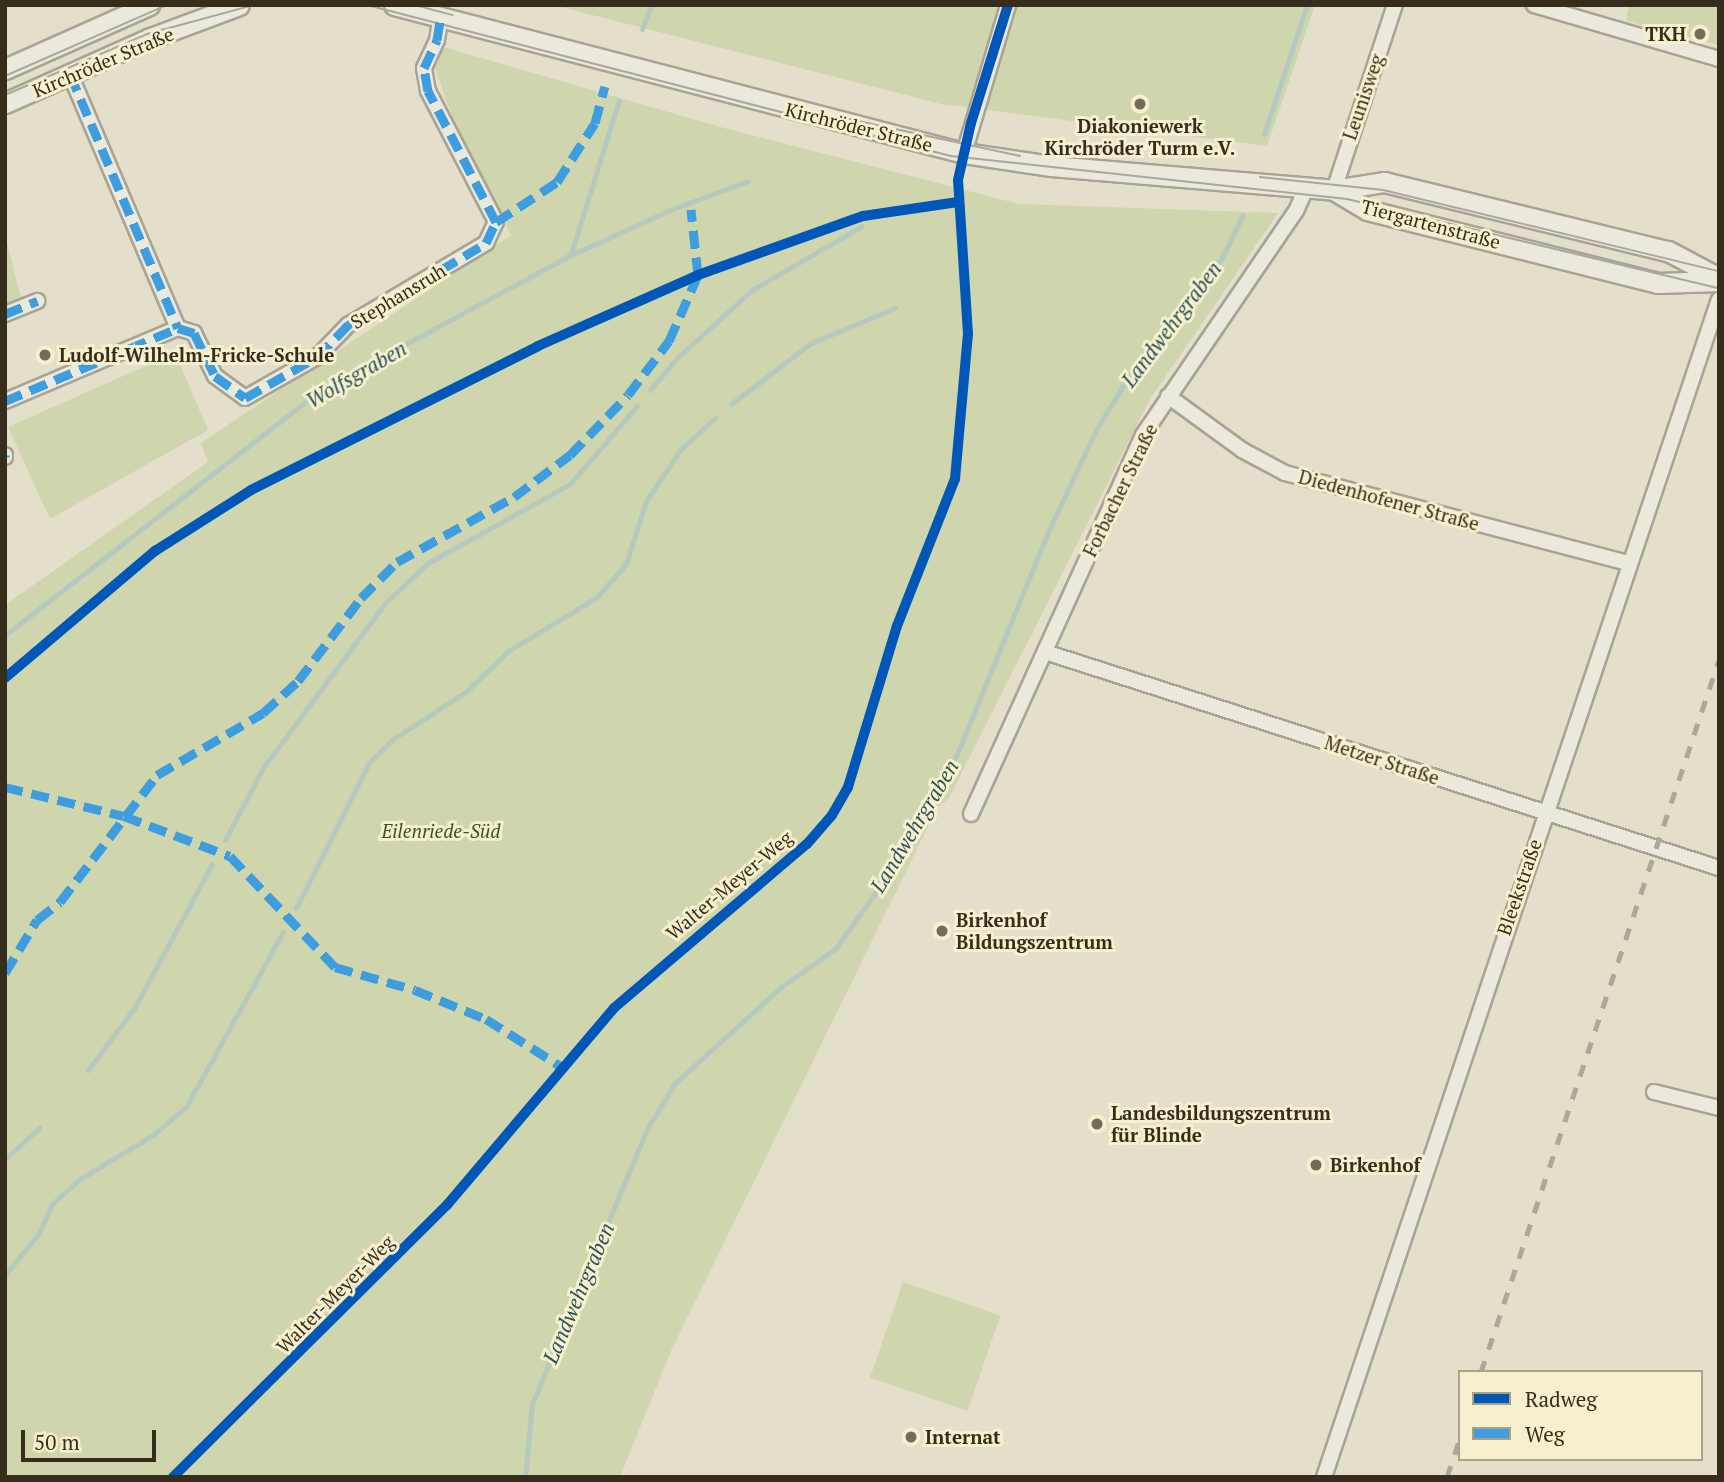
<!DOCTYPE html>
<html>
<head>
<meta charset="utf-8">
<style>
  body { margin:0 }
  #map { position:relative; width:1724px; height:1482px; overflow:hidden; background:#e4dfca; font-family:"PT Serif",serif }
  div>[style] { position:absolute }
  .green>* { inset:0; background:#cfd5ac; transform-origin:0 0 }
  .stream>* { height:5px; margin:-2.5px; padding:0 2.5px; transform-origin:2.5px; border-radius:2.5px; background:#b6c9c0 }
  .roads { filter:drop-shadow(2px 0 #a8a394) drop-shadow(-2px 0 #a8a394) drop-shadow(0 2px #a8a394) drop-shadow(0 -2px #a8a394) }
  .minor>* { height:14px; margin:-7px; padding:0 7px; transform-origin:7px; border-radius:7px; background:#ebe9dc }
  .secondary>* { height:19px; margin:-9.5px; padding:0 9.5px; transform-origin:9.5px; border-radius:9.5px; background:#ebe9dc }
  .tram>* { height:2px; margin:-1px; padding:0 1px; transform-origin:1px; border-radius:1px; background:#aaa89c }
  .rail>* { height:5px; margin-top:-2.5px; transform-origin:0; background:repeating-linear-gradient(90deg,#aaa89c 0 12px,transparent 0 24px) }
  .quiet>* { height:9px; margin-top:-4.5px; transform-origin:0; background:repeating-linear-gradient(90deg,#3e9ddf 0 18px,transparent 0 27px) }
  .cycleway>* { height:10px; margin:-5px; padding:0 5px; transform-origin:5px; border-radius:5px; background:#0057b8 }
  .dots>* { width:19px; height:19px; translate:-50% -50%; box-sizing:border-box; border:4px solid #f6f0cf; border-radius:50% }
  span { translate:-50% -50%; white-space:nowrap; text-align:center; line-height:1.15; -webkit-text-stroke:6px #f6f0cf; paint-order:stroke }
  .poi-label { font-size:19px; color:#372d1c; font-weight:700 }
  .right { translate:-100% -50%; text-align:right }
  .left { translate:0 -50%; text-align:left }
  .street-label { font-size:19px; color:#372d1c }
  .park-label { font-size:19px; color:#405322; font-style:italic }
  .water-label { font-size:21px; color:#2b5357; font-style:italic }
  .frame { position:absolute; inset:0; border:7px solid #372d1c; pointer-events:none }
  .legend { position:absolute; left:1458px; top:1370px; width:245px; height:91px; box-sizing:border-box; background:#f6f0cf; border:2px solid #aaa287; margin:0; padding:9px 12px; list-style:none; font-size:21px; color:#372d1c }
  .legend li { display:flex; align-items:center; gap:14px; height:35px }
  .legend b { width:35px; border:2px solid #aaa287 }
  .scale { position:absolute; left:21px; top:1430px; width:135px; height:32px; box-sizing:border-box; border:4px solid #372d1c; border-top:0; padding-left:9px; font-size:21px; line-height:24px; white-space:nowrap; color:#372d1c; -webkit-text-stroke:5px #f6f0cf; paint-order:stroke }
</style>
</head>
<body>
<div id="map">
  <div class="green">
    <i style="clip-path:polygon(553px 5px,1315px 5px,1267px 146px,941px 104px)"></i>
    <i style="clip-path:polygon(1629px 5px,1719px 5px,1719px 45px,1626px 21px)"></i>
    <i style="clip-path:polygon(426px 42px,724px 128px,1019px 204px,1278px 213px,1150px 399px,949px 798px,937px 808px,671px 1351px,620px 1477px,5px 1477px,5px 605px,208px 462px,201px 443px,511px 235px,465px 154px)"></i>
    <i style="clip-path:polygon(5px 235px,22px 303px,5px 310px)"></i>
    <i style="clip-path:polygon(175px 353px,208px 430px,50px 519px,8px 427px)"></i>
    <i style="left:903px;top:1282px;width:103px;height:101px;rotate:19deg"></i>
  </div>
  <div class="stream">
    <i style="left:642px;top:29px;width:26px;rotate:-69deg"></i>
    <i style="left:1264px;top:134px;width:136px;rotate:-71.6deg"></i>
    <i style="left:571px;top:254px;width:161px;rotate:-72.7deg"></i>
    <i style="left:650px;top:390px;width:42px;rotate:-49.8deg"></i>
    <i style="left:677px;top:358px;width:101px;rotate:-42.2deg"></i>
    <i style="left:752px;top:290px;width:127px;rotate:-30.2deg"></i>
    <i style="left:731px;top:404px;width:101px;rotate:-37.3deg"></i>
    <i style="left:811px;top:343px;width:91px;rotate:-22.6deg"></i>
    <i style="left:5px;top:635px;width:398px;rotate:-37.8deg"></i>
    <i style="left:319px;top:391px;width:286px;rotate:-28.4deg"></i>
    <i style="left:571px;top:255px;width:109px;rotate:-24.4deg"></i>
    <i style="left:670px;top:210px;width:83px;rotate:-20.4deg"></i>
    <i style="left:225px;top:840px;width:81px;rotate:-62.2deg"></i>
    <i style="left:263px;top:768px;width:205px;rotate:-53.5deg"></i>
    <i style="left:385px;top:603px;width:59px;rotate:-42.9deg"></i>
    <i style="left:428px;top:563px;width:162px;rotate:-29.1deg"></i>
    <i style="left:570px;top:484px;width:103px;rotate:-49.3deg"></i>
    <i style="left:296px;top:908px;width:161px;rotate:-63.4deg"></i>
    <i style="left:368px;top:764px;width:35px;rotate:-45deg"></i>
    <i style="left:393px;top:739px;width:88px;rotate:-33deg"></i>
    <i style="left:467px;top:691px;width:57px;rotate:-44.3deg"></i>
    <i style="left:508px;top:651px;width:104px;rotate:-31.2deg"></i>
    <i style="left:597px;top:597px;width:44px;rotate:-48.7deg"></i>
    <i style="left:626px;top:564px;width:66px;rotate:-72.4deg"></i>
    <i style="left:646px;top:501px;width:63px;rotate:-56.1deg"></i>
    <i style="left:681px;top:449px;width:46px;rotate:-42.4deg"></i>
    <i style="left:88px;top:1070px;width:79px;rotate:-53.3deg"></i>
    <i style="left:135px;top:1007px;width:162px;rotate:-61.7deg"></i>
    <i style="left:5px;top:1159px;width:47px;rotate:-42.4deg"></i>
    <i style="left:5px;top:1275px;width:54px;rotate:-51deg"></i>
    <i style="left:39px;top:1233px;width:32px;rotate:-66deg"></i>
    <i style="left:52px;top:1204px;width:38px;rotate:-42deg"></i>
    <i style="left:80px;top:1179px;width:85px;rotate:-31.1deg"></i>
    <i style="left:153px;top:1135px;width:43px;rotate:-40.3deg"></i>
    <i style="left:186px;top:1107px;width:200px;rotate:-61deg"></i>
    <i style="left:525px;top:1477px;width:73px;rotate:-84.5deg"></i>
    <i style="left:532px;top:1404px;width:298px;rotate:-67.3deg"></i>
    <i style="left:647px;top:1129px;width:54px;rotate:-58.7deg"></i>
    <i style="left:675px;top:1083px;width:143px;rotate:-42.2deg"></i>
    <i style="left:781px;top:987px;width:66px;rotate:-35.1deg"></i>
    <i style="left:835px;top:949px;width:106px;rotate:-54.2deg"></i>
    <i style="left:897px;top:863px;width:124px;rotate:-61.2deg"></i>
    <i style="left:957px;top:754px;width:240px;rotate:-67.7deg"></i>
    <i style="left:1048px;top:532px;width:115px;rotate:-64.8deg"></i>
    <i style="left:1097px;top:428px;width:80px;rotate:-58.3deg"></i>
    <i style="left:1139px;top:360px;width:132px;rotate:-50.9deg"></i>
    <i style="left:1222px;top:258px;width:47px;rotate:-64.5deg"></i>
  </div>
  <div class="roads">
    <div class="minor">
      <i style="left:1534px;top:5px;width:193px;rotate:16.3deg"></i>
      <i style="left:70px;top:74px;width:276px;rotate:67deg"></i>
      <i style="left:178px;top:328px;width:17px;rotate:17deg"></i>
      <i style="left:194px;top:333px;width:48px;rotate:64deg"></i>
      <i style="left:215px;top:376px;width:37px;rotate:36deg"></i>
      <i style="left:245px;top:398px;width:83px;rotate:-29.7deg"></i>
      <i style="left:317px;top:357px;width:45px;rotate:-45.9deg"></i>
      <i style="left:348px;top:325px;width:161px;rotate:-30.7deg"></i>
      <i style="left:486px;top:243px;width:23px;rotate:-65deg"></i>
      <i style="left:496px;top:222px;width:148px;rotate:-117.4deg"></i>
      <i style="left:428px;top:91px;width:23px;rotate:-100deg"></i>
      <i style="left:424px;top:68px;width:31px;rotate:-65deg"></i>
      <i style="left:437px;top:40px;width:24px;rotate:-81deg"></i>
      <i style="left:964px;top:153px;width:154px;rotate:-73.4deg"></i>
      <i style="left:1334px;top:190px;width:195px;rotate:-71.8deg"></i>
      <i style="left:5px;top:314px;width:35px;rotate:-22deg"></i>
      <i style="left:1168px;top:396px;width:92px;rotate:36.1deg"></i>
      <i style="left:1242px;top:450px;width:49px;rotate:28.1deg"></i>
      <i style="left:1285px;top:473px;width:355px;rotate:14.7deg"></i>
      <i style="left:5px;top:401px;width:188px;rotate:-22.9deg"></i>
      <i style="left:5px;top:455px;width:2px;rotate:90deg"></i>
      <i style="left:1045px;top:652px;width:708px;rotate:17.77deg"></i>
      <i style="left:971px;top:814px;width:416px;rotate:-65.6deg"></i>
      <i style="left:1143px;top:435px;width:271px;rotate:-55.7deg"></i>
      <i style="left:1296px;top:211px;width:27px;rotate:-66deg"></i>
      <i style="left:1654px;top:1092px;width:67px;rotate:13.8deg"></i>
      <i style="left:1324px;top:1477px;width:1242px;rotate:-71.46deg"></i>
    </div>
    <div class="secondary">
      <i style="left:394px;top:5px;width:589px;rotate:14.56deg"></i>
      <i style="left:964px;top:153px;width:88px;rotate:8.5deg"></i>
      <i style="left:1051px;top:166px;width:284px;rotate:4.8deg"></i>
      <i style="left:1334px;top:190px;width:51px;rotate:-9.1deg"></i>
      <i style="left:1384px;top:182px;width:292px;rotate:13.7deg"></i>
      <i style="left:1668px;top:251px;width:58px;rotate:27.9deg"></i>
      <i style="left:5px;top:69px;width:158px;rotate:-24deg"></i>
      <i style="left:5px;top:103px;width:157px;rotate:-24.1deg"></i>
      <i style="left:148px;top:39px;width:97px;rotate:-20.5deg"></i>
      <i style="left:1334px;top:190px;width:39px;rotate:31deg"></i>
      <i style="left:1367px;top:210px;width:300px;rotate:14.1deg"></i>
      <i style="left:1658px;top:283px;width:61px;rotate:-1.9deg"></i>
    </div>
  </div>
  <div class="tram">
    <i style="left:367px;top:5px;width:603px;rotate:14.5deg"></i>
    <i style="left:951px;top:156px;width:398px;rotate:6.2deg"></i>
    <i style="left:1347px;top:199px;width:382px;rotate:13.5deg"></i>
    <i style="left:415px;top:5px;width:39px;rotate:15deg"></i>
    <i style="left:5px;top:76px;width:177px;rotate:-23.7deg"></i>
    <i style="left:5px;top:95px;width:155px;rotate:-23.2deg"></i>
    <i style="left:147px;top:34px;width:111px;rotate:-15.2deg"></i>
    <i style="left:849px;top:119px;width:175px;rotate:12.2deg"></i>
    <i style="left:1260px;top:177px;width:124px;rotate:6deg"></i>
    <i style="left:1383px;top:190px;width:346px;rotate:13.6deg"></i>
  </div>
  <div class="rail">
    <i style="left:1481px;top:1372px;width:751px;rotate:-71.52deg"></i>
    <i style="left:1447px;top:1477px;width:41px;rotate:-71.6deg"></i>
  </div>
  <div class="quiet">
    <i style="left:70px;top:74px;width:276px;rotate:67deg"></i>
    <i style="left:178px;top:328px;width:17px;rotate:17deg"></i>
    <i style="left:194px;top:333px;width:48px;rotate:64deg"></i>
    <i style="left:215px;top:376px;width:37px;rotate:36deg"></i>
    <i style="left:245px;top:398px;width:83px;rotate:-29.7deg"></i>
    <i style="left:317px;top:357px;width:45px;rotate:-45.9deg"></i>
    <i style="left:348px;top:325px;width:161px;rotate:-30.7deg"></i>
    <i style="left:486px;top:243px;width:23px;rotate:-65deg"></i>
    <i style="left:496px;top:222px;width:148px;rotate:-117.4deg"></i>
    <i style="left:428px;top:91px;width:23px;rotate:-100deg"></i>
    <i style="left:424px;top:68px;width:31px;rotate:-65deg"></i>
    <i style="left:437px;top:40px;width:24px;rotate:-81deg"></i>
    <i style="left:496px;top:222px;width:73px;rotate:-33.3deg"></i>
    <i style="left:557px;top:182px;width:70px;rotate:-57.2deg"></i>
    <i style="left:595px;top:123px;width:38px;rotate:-75deg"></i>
    <i style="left:5px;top:314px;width:35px;rotate:-22deg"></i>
    <i style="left:5px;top:401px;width:188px;rotate:-22.9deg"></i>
    <i style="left:5px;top:455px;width:2px;rotate:90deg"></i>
    <i style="left:5px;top:787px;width:122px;rotate:13.7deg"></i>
    <i style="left:124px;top:816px;width:113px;rotate:20.7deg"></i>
    <i style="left:230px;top:856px;width:153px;rotate:46.6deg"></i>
    <i style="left:335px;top:967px;width:83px;rotate:16deg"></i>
    <i style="left:415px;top:990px;width:77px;rotate:22.2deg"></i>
    <i style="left:486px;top:1019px;width:90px;rotate:32.3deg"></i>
    <i style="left:5px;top:973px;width:62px;rotate:-58.9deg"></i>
    <i style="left:37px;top:920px;width:29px;rotate:-38deg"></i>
    <i style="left:60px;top:902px;width:160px;rotate:-52.6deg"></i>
    <i style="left:157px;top:775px;width:123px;rotate:-30.3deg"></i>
    <i style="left:263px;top:713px;width:47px;rotate:-42.4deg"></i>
    <i style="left:298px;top:681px;width:104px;rotate:-52.8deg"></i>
    <i style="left:361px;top:598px;width:51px;rotate:-45deg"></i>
    <i style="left:397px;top:562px;width:134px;rotate:-29.1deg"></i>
    <i style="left:514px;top:497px;width:70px;rotate:-36.9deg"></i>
    <i style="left:570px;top:455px;width:83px;rotate:-46deg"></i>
    <i style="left:628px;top:395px;width:68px;rotate:-52.8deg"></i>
    <i style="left:669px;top:341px;width:72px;rotate:-66.3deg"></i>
    <i style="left:698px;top:275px;width:66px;rotate:-96.1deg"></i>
  </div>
  <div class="cycleway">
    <i style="left:5px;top:678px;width:197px;rotate:-40.3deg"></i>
    <i style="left:155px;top:551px;width:114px;rotate:-32.4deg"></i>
    <i style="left:251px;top:490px;width:321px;rotate:-26.6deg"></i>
    <i style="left:538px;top:346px;width:175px;rotate:-23.9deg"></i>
    <i style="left:698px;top:275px;width:175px;rotate:-19.7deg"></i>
    <i style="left:863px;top:216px;width:96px;rotate:-8.4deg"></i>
    <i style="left:173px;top:1477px;width:386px;rotate:-44.8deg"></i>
    <i style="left:447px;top:1205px;width:258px;rotate:-49.7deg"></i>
    <i style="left:614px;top:1008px;width:253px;rotate:-40.4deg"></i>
    <i style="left:807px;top:844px;width:38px;rotate:-49deg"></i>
    <i style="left:832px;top:815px;width:32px;rotate:-60deg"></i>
    <i style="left:848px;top:787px;width:168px;rotate:-73.1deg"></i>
    <i style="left:897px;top:626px;width:158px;rotate:-68.5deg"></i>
    <i style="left:955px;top:479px;width:146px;rotate:-84.9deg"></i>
    <i style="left:968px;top:334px;width:154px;rotate:-93.7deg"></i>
    <i style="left:958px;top:180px;width:58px;rotate:-77.2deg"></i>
    <i style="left:971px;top:123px;width:124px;rotate:-72.6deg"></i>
  </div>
  <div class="dots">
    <i style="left:1700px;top:34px;background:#746b59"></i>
    <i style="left:1140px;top:104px;background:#746b59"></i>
    <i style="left:45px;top:355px;background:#746b59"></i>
    <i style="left:942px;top:931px;background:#746b59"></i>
    <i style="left:1097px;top:1124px;background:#746b59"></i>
    <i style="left:1316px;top:1165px;background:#746b59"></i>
    <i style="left:911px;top:1437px;background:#746b59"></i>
  </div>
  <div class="poi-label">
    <span class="right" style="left:1686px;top:34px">TKH</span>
    <span style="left:1140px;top:137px">Diakoniewerk<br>Kirchröder Turm e.V.</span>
    <span class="left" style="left:59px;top:355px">Ludolf-Wilhelm-Fricke-Schule</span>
    <span class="left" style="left:956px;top:931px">Birkenhof<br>Bildungszentrum</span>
    <span class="left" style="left:1111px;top:1124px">Landesbildungszentrum<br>für Blinde</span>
    <span class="left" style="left:1330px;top:1165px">Birkenhof</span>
    <span class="left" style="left:925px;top:1437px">Internat</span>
  </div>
  <div class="street-label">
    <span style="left:103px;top:62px;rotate:-23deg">Kirchröder Straße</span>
    <span style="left:1363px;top:97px;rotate:-71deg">Leunisweg</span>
    <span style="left:859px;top:127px;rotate:14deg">Kirchröder Straße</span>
    <span style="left:1431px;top:224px;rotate:15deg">Tiergartenstraße</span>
    <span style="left:398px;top:296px;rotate:-31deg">Stephansruh</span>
    <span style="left:1120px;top:490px;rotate:-64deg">Forbacher Straße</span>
    <span style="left:1389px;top:500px;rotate:15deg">Diedenhofener Straße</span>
    <span style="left:1382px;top:760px;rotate:18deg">Metzer Straße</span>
    <span style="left:729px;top:885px;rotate:-40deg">Walter-Meyer-Weg</span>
    <span style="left:1519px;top:887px;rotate:-71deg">Bleekstraße</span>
    <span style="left:335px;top:1294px;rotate:-45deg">Walter-Meyer-Weg</span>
  </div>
  <div class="park-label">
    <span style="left:441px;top:831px">Eilenriede-Süd</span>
  </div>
  <div class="water-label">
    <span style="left:1171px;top:324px;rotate:-53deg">Landwehrgraben</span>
    <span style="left:356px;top:374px;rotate:-30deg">Wolfsgraben</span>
    <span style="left:914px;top:826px;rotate:-59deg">Landwehrgraben</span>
    <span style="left:578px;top:1293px;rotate:-67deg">Landwehrgraben</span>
  </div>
  <div class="frame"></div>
  <ul class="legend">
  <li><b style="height:9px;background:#0057b8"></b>Radweg</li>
  <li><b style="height:9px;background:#3e9ddf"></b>Weg</li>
  </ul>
  <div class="scale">50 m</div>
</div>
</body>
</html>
